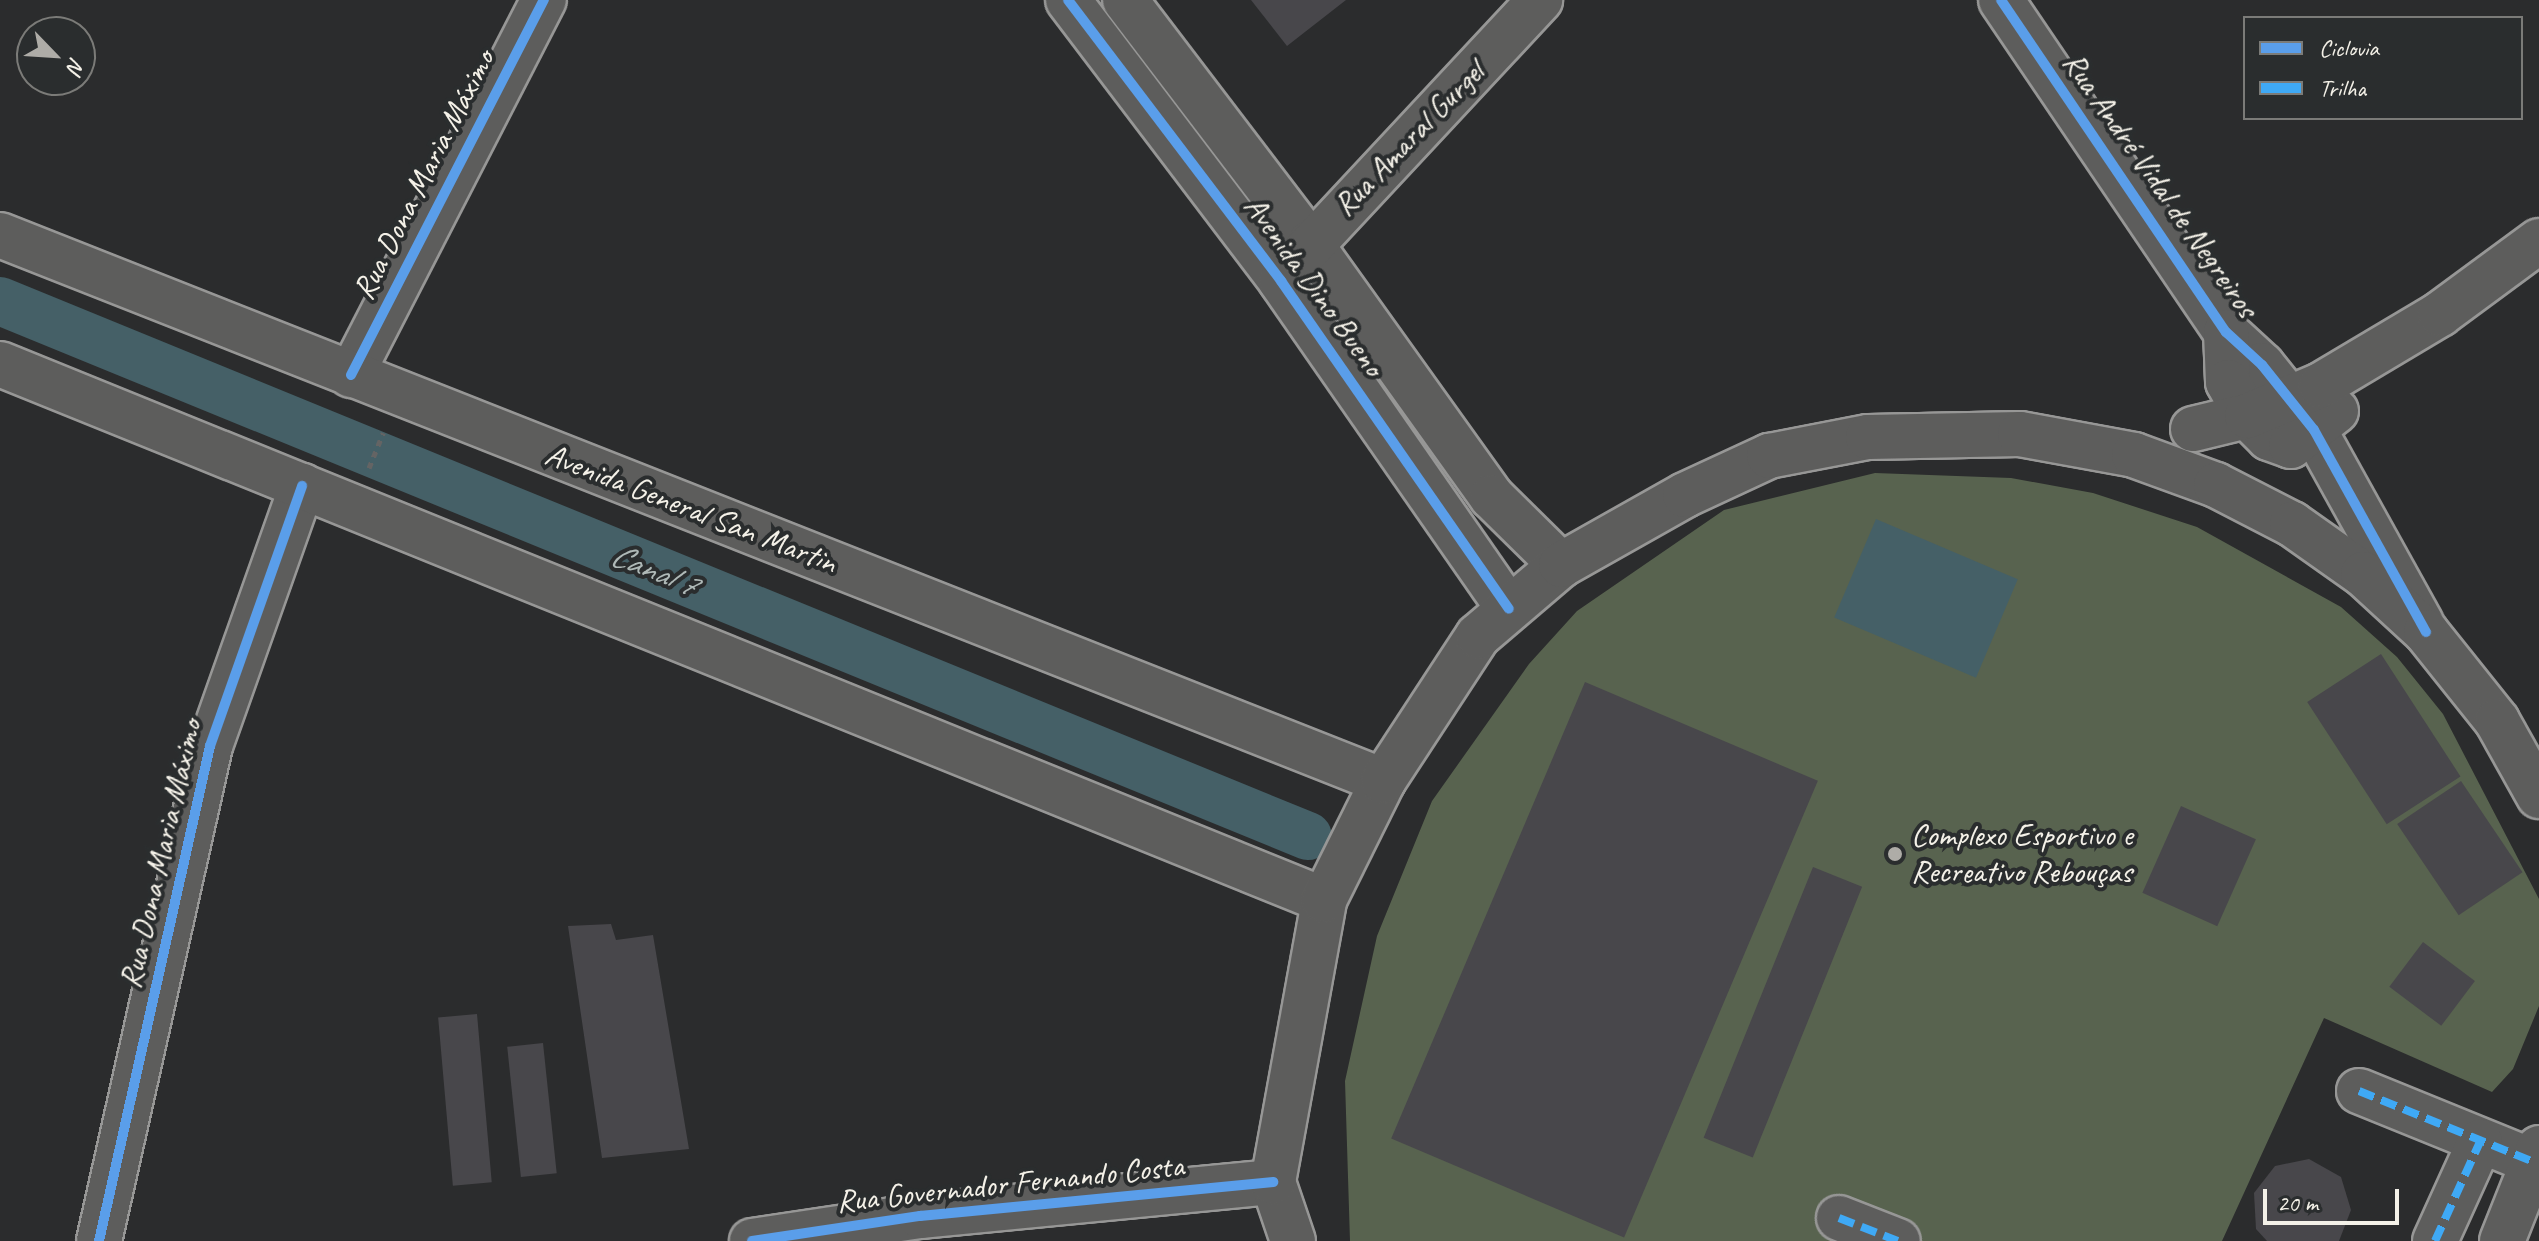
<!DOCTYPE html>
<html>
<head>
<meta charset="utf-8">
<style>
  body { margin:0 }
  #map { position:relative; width:2539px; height:1241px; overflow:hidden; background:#2b2c2d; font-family:Caveat,sans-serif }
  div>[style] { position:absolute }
  .green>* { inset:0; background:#58634f }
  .water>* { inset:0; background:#456067; transform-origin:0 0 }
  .canal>* { height:48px; margin:-24px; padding:0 24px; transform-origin:24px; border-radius:24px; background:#456067 }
  .building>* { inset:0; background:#48474b; transform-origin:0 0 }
  .path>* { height:5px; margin-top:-2.5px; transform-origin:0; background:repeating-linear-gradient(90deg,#646464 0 6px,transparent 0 12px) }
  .roads { filter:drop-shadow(2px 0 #979796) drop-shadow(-2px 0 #979796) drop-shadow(0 2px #979796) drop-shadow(0 -2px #979796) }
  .minor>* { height:44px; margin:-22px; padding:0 22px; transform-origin:22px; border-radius:22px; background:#5d5d5c }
  .major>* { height:44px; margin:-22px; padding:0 22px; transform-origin:22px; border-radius:22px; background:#5d5d5c }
  .quiet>* { height:8px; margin-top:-4px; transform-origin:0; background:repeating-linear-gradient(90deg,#3fa9f5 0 16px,transparent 0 24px) }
  .cycleway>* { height:10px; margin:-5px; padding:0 5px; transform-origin:5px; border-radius:5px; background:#5a9eea }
  .dots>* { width:22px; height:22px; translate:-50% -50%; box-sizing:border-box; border:4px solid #2a2d2e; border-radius:50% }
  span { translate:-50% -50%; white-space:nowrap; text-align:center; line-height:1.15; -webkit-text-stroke:8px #2a2d2e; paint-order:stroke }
  .street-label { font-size:32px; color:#f4f1e8 }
  .poi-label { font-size:32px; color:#f4f1e8 }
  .left { translate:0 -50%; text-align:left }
  .water-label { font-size:34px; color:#afb9b7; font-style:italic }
  .legend { position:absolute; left:2243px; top:16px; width:280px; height:104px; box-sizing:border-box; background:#2a2d2e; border:2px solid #7b7b78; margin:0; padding:10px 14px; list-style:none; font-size:24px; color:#f4f1e8 }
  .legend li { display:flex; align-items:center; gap:16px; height:40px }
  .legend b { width:40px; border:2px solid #7b7b78 }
  .north { position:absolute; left:16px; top:16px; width:80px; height:80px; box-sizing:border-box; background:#2a2d2e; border:2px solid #7b7b78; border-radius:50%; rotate:115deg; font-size:22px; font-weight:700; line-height:32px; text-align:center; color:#f4f1e8 }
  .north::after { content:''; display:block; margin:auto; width:28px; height:36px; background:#aeaca7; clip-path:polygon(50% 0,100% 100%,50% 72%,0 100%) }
  .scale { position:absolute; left:2263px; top:1189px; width:136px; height:36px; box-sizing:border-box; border:4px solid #f4f1e8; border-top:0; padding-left:10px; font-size:24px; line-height:28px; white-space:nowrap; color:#f4f1e8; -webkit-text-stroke:6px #2a2d2e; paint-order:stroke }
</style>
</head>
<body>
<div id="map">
  <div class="green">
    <i style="clip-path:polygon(1875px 473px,2011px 478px,2093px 493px,2197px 527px,2341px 607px,2397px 657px,2443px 714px,2539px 899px,2539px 1006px,2513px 1069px,2492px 1092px,2324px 1018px,2222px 1241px,1350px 1241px,1345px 1081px,1377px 936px,1432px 801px,1529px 664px,1577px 611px,1724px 510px)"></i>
  </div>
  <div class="water">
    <i style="left:1876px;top:519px;width:154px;height:107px;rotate:23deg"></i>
  </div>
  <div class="canal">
    <i style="left:0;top:301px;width:1413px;rotate:22.25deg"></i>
  </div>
  <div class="building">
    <i style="clip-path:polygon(1251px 0,1346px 0,1287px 46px)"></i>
    <i style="left:2381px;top:654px;width:146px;height:88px;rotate:57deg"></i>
    <i style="left:1585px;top:682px;width:253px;height:496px;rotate:23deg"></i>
    <i style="left:2461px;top:781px;width:110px;height:77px;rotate:56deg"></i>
    <i style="left:2181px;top:806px;width:82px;height:95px;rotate:24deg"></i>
    <i style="left:1813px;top:867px;width:53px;height:292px;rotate:22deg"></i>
    <i style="clip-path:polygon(611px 924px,616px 940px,653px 935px,689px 1149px,602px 1158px,568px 926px)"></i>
    <i style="left:2423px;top:942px;width:65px;height:56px;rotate:37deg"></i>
    <i style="left:477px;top:1014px;width:169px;height:39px;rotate:85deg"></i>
    <i style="left:543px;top:1043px;width:131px;height:36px;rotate:84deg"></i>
    <i style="clip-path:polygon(2309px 1159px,2341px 1177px,2351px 1210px,2339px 1241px,2267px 1241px,2256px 1229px,2254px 1193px,2275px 1166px)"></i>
  </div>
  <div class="path">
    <i style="left:369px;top:468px;width:38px;rotate:-68deg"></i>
  </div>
  <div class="roads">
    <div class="minor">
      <i style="left:1068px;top:0;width:353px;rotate:52.8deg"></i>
      <i style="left:1281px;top:281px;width:399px;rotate:55.2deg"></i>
      <i style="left:1125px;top:0;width:305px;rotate:52.7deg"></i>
      <i style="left:1310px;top:243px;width:312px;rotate:54.4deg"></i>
      <i style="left:1492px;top:497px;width:97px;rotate:44.6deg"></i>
      <i style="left:2001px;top:0;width:401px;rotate:55.9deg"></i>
      <i style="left:2226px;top:332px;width:49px;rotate:42.5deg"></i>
      <i style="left:2262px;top:365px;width:83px;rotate:51.3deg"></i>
      <i style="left:2314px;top:430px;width:221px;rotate:61deg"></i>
      <i style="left:1292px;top:266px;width:364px;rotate:-47deg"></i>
      <i style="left:2226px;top:332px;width:50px;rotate:87.7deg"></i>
      <i style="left:2228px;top:382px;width:39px;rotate:61deg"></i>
      <i style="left:2247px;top:416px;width:31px;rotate:45deg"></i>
      <i style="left:2269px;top:438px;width:23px;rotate:20deg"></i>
      <i style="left:2291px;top:446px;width:57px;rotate:-37.9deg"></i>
      <i style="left:351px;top:375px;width:422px;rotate:-62.8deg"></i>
      <i style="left:2193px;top:429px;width:56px;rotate:-13.5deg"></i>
      <i style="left:2247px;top:416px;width:80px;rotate:-22.7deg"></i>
      <i style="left:2321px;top:385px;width:139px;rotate:-30.8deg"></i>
      <i style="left:2440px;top:314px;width:123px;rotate:-36.4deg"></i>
      <i style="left:2359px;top:1091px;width:189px;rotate:22.1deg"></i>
      <i style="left:1839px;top:1218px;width:63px;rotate:21.3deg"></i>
      <i style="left:99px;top:1241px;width:507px;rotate:-77.36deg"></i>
      <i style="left:210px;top:746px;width:276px;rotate:-70.5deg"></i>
      <i style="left:752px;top:1241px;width:170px;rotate:-8.5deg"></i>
      <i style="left:920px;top:1216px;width:355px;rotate:-5.5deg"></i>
      <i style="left:2435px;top:1241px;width:109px;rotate:-65.6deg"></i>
    </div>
    <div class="major">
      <i style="left:0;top:235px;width:1487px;rotate:21.54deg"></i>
      <i style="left:0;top:364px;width:1428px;rotate:22.04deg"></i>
      <i style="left:1293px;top:1241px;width:62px;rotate:-108.7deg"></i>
      <i style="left:1273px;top:1182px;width:287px;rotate:-79.7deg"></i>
      <i style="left:1324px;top:900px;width:133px;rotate:-63.6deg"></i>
      <i style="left:1383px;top:781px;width:173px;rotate:-56.8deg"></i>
      <i style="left:1478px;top:636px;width:109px;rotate:-40.5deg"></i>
      <i style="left:1561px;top:565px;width:142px;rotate:-29.4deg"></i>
      <i style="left:1685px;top:495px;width:93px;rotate:-24.9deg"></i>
      <i style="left:1769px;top:456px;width:101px;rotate:-10.9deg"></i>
      <i style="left:1868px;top:437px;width:152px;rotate:-1.1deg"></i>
      <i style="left:2020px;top:434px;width:116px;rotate:10.4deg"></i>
      <i style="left:2134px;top:455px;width:87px;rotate:20.1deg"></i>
      <i style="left:2216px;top:485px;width:85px;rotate:27.2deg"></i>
      <i style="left:2292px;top:524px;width:87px;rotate:35.2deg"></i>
      <i style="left:2363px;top:574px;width:86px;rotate:42.6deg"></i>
      <i style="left:2426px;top:632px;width:114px;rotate:51.4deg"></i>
      <i style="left:2497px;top:721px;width:86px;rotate:60.8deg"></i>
      <i style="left:2502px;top:1241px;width:100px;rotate:-68.3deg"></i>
    </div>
  </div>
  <div class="quiet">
    <i style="left:2359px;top:1091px;width:189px;rotate:22.1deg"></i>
    <i style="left:1839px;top:1218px;width:63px;rotate:21.3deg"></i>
    <i style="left:2435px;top:1241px;width:109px;rotate:-65.6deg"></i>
  </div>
  <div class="cycleway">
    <i style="left:1068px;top:0;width:353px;rotate:52.8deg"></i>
    <i style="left:1281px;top:281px;width:399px;rotate:55.2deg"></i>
    <i style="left:2001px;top:0;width:401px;rotate:55.9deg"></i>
    <i style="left:2226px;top:332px;width:49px;rotate:42.5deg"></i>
    <i style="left:2262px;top:365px;width:83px;rotate:51.3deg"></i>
    <i style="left:2314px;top:430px;width:231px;rotate:61deg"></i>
    <i style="left:351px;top:375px;width:422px;rotate:-62.8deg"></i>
    <i style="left:99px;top:1241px;width:507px;rotate:-77.36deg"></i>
    <i style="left:210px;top:746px;width:276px;rotate:-70.5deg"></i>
    <i style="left:752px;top:1241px;width:170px;rotate:-8.5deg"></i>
    <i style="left:920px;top:1216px;width:355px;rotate:-5.5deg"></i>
  </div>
  <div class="dots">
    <i style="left:1895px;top:854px;background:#aeaca7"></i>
  </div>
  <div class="street-label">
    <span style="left:1409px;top:139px;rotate:-46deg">Rua Amaral Gurgel</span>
    <span style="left:424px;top:175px;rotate:-63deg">Rua Dona Maria Máximo</span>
    <span style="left:2160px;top:185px;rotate:55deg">Rua André Vidal de Negreiros</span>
    <span style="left:1314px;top:286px;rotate:54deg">Avenida Dino Bueno</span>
    <span style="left:691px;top:509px;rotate:21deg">Avenida General San Martin</span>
    <span style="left:161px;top:854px;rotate:-77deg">Rua Dona Maria Máximo</span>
    <span style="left:1010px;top:1184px;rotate:-6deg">Rua Governador Fernando Costa</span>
  </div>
  <div class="poi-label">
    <span class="left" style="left:1911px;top:854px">Complexo Esportivo e<br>Recreativo Rebouças</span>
  </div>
  <div class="water-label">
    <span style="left:654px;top:569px;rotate:22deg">Canal 7</span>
  </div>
  <ul class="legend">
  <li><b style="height:10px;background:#5a9eea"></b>Ciclovia</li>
  <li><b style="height:10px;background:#3fa9f5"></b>Trilha</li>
  </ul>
  <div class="north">N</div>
  <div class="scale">20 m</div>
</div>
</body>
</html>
